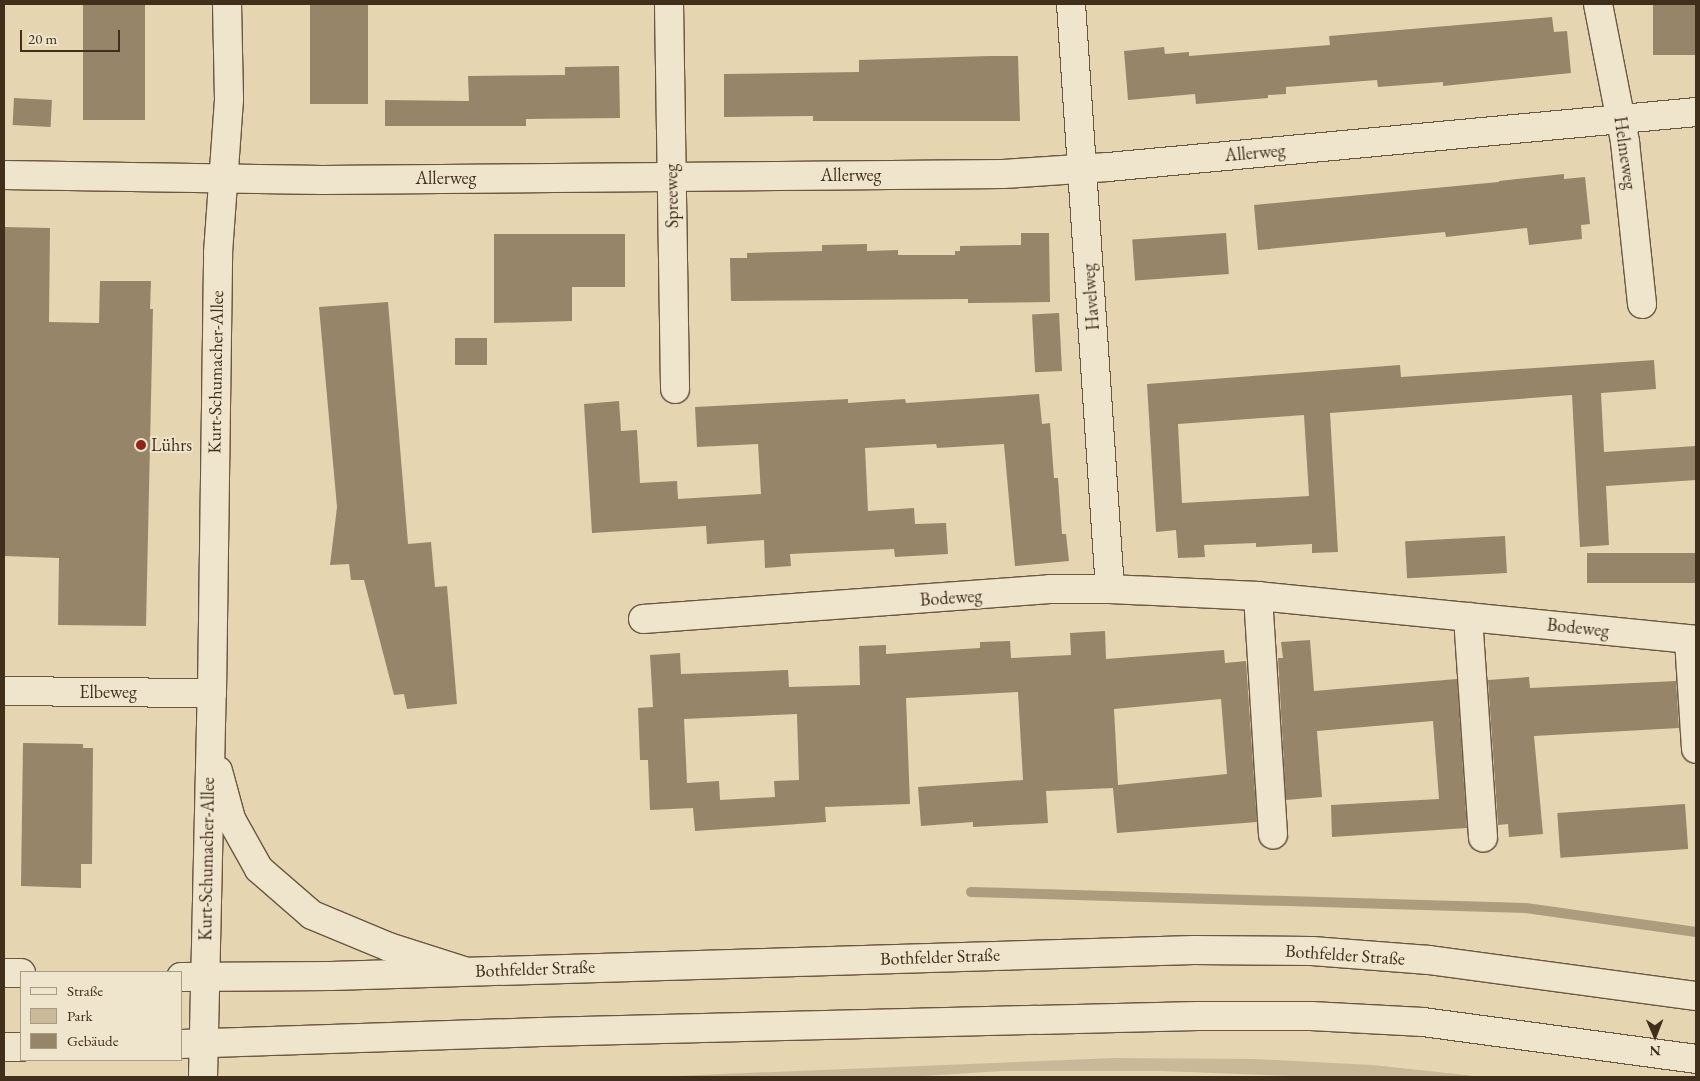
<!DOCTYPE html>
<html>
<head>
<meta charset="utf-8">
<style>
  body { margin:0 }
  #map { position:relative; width:1700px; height:1081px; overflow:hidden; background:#e6d5b1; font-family:"EB Garamond",serif }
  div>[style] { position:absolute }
  .green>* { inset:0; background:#cab998 }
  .stream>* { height:10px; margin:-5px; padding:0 5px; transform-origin:5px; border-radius:5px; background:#ad9d7e }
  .building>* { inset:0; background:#968569; transform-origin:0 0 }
  .roads { filter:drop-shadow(1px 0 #695840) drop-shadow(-1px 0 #695840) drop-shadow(0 1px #695840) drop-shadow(0 -1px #695840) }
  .minor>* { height:28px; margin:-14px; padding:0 14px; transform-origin:14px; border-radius:14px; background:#efe4cc }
  .secondary>* { height:28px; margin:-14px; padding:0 14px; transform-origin:14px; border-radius:14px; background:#efe4cc }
  .dots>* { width:14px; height:14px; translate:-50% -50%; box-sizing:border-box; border:2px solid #efe4cc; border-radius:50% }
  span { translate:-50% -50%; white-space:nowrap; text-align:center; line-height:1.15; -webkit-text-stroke:4px #efe4cc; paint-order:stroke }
  .street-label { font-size:18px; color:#3f2f1b }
  .poi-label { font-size:18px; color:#3f2f1b }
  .left { translate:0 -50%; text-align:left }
  .frame { position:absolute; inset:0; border:5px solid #3f2f1b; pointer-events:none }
  .legend { position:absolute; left:20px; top:971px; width:162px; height:90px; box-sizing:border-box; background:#efe4cc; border:1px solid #a99c85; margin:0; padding:6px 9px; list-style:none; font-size:15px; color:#3f2f1b }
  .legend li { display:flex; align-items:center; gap:10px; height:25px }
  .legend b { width:25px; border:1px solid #a99c85 }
  .north { position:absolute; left:1630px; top:1011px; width:50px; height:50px; -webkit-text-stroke:4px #efe4cc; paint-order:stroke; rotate:179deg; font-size:14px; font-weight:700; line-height:20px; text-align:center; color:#3f2f1b }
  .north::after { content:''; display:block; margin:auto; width:18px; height:22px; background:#3f2f1b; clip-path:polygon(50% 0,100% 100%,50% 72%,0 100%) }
  .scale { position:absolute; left:20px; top:30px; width:100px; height:22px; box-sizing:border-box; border:2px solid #3f2f1b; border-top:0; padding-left:6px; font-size:15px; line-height:18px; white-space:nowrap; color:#3f2f1b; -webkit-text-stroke:4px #efe4cc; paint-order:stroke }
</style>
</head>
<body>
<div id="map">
  <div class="green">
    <i style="clip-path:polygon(1114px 1058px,1254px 1059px,1373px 1065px,1484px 1077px,1316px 1077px,1162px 1071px,1003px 1071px,906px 1077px,675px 1076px)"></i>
  </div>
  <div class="stream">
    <i style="left:971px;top:892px;width:555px;rotate:1.65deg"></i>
    <i style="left:1526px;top:908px;width:172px;rotate:8deg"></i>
  </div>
  <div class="building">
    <i style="left:83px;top:4px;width:62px;height:116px"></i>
    <i style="left:310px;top:4px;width:58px;height:100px"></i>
    <i style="left:1653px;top:4px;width:43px;height:51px"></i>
    <i style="clip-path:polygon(1552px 17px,1554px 32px,1567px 31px,1571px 73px,1443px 86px,1443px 82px,1378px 87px,1377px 80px,1286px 87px,1286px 94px,1268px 95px,1268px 98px,1196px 104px,1195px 94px,1128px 100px,1124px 51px,1164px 47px,1165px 54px,1189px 52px,1189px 56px,1330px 45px,1329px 36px)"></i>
    <i style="clip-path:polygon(990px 56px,1018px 56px,1020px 121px,813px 121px,813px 116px,724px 117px,724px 74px,859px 72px,859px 60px)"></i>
    <i style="clip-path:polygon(619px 66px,620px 118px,526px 119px,526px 126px,385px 126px,385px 100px,469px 101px,468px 76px,565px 75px,565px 67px)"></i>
    <i style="left:14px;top:98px;width:38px;height:27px;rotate:3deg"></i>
    <i style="clip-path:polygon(1564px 174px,1564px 179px,1585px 177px,1590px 224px,1581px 225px,1582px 239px,1529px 245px,1527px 228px,1446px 237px,1445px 232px,1258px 250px,1254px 205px,1499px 182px,1499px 181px)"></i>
    <i style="clip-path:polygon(4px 227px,50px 228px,49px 322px,99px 323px,100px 281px,151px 281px,150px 309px,153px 309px,146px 626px,58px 625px,59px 558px,4px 556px)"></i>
    <i style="clip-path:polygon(1021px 233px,1049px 233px,1050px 302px,968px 303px,968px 299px,731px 301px,730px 258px,747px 258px,747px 253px,822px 251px,822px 245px,867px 244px,867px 251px,898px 250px,898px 255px,955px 255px,955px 251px,960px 251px,960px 246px,1021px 245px)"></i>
    <i style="left:1226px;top:233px;width:41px;height:94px;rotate:86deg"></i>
    <i style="clip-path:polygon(494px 234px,625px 234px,625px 287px,572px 287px,572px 321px,494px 323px)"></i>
    <i style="clip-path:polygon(388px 302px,408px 544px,431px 542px,435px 587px,447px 586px,457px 704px,407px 709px,404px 694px,394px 695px,364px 580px,351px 580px,349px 564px,330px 565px,337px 507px,319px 307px)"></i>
    <i style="left:1059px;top:313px;width:58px;height:27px;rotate:87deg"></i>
    <i style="left:487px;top:338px;width:27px;height:32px;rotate:90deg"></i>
    <i style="clip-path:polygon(evenodd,1654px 360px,1656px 389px,1601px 393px,1604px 452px,1696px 446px,1696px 480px,1606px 486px,1609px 545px,1580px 547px,1572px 395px,1330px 413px,1338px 552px,1312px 553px,1312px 544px,1256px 547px,1256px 543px,1204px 545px,1205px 557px,1178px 558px,1176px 530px,1156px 532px,1147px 384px,1400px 365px,1401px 377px,1654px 360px,1304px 415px,1309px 496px,1182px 503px,1178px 424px,1304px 415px)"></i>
    <i style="clip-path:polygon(1039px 394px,1042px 424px,1050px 423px,1054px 478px,1058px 478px,1062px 534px,1066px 534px,1069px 561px,1015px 566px,1004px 444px,937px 448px,936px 444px,865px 448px,868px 511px,914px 508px,915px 524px,946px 523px,948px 554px,895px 557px,894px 549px,790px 554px,791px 566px,765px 568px,764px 540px,707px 544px,706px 526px,592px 533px,584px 404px,619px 401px,621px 431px,637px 430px,640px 483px,677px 481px,678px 499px,761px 494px,758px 444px,697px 447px,695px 407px,848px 399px,848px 403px,905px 399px,906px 403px)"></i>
    <i style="left:1505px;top:536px;width:37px;height:100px;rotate:87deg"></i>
    <i style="left:1696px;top:553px;width:30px;height:109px;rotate:90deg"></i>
    <i style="clip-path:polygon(evenodd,1105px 631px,1106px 659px,1224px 650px,1225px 663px,1246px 661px,1257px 822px,1117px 833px,1113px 788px,1046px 791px,1048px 823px,973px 827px,973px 822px,921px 826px,918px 787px,1023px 780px,1018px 692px,906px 698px,910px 804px,825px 807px,826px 822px,695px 831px,693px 808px,650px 810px,648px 760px,640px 760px,638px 708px,653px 707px,650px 655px,680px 653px,681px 674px,788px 670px,789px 687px,860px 685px,859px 646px,886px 645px,886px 654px,980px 648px,980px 642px,1010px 641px,1011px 658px,1071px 655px,1070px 633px,1105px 631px,1221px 699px,1227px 774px,1118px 785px,1114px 709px,1221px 699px,1105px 631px,797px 714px,799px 780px,774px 781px,775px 797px,720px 800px,719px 781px,687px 783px,684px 719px,797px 714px)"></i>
    <i style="clip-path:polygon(1310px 640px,1314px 691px,1457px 679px,1467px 828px,1332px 837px,1331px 805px,1439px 799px,1433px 721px,1317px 731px,1322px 797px,1286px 800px,1278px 658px,1283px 658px,1281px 642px)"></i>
    <i style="clip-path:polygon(1529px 677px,1530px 688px,1676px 681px,1679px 728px,1534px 736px,1543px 834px,1509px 837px,1508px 824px,1498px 825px,1488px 680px)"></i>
    <i style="clip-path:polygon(23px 743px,83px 744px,83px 748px,93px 748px,92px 864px,81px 864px,81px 888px,21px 886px)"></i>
    <i style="left:1685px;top:804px;width:45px;height:128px;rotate:86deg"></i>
  </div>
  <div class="roads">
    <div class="minor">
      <i style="left:669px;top:4px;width:385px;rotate:89.1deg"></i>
      <i style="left:1071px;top:4px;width:586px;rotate:86.19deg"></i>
      <i style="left:1598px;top:4px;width:141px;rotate:78.9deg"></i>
      <i style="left:1625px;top:142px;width:163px;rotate:84deg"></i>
      <i style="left:4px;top:175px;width:318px;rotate:0.9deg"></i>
      <i style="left:322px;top:180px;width:681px;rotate:-0.5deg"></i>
      <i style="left:1003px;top:174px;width:105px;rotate:-3.8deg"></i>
      <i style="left:1108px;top:167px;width:591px;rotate:-5.34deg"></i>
      <i style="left:1258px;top:596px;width:239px;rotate:86.4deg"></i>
      <i style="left:1468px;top:617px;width:221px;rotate:86.1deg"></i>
      <i style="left:643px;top:619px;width:408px;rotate:-4.2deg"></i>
      <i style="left:1050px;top:589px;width:60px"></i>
      <i style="left:1110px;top:589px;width:148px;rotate:2.7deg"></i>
      <i style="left:1258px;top:596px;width:440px;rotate:5.7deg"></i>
      <i style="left:1689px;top:640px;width:109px;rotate:86.3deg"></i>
      <i style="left:4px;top:691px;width:208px;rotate:0.6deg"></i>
      <i style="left:218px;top:771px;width:50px;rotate:74.8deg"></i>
      <i style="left:231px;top:819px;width:57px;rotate:60.8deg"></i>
      <i style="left:259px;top:869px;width:70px;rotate:41deg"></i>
      <i style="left:312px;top:915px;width:83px;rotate:22.6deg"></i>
      <i style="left:389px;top:947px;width:79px;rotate:17.7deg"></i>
      <i style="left:203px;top:1077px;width:384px;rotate:-88.7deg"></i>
      <i style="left:212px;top:693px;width:440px;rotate:-89.2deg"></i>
      <i style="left:218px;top:253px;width:154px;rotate:-85.9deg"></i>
      <i style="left:229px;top:99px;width:95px;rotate:-91.2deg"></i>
    </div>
    <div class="secondary">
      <i style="left:4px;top:973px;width:17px"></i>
      <i style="left:181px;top:977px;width:150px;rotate:-0.4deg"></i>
      <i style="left:331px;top:976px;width:863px;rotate:-1.73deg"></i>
      <i style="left:1194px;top:950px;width:118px;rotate:0.5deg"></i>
      <i style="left:1312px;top:951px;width:117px;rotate:4.4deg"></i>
      <i style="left:1429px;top:960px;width:269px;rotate:7.7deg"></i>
      <i style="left:181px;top:1044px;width:360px;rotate:-1.9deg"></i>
      <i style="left:541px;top:1032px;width:657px;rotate:-1.4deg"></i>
      <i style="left:1198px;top:1016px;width:113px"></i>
      <i style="left:1311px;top:1016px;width:112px;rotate:3.1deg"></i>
      <i style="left:1423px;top:1022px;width:275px;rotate:7.7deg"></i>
      <i style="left:4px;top:1047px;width:17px"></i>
    </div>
  </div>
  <div class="dots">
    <i style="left:141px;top:445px;background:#8f2418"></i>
  </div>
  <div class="street-label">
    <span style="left:1255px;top:153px;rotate:-5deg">Allerweg</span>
    <span style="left:1625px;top:153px;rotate:82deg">Helmeweg</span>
    <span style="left:851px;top:175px">Allerweg</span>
    <span style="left:446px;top:178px">Allerweg</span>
    <span style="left:672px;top:196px;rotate:-91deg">Spreeweg</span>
    <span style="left:1091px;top:297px;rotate:-94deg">Havelweg</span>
    <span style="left:216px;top:372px;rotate:-89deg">Kurt-Schumacher-Allee</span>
    <span style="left:951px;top:598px;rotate:-4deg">Bodeweg</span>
    <span style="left:1578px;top:628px;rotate:6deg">Bodeweg</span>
    <span style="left:108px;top:692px">Elbeweg</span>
    <span style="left:207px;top:859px;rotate:-89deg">Kurt-Schumacher-Allee</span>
    <span style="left:1345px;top:955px;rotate:4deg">Bothfelder Straße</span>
    <span style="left:940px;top:957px;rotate:-2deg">Bothfelder Straße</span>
    <span style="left:535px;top:969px;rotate:-2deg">Bothfelder Straße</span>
  </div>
  <div class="poi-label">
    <span class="left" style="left:151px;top:445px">Lührs</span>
  </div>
  <div class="frame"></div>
  <ul class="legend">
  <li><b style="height:6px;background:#efe4cc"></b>Straße</li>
  <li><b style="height:14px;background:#cab998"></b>Park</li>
  <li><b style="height:14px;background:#968569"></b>Gebäude</li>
  </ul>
  <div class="north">N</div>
  <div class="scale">20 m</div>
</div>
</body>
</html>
